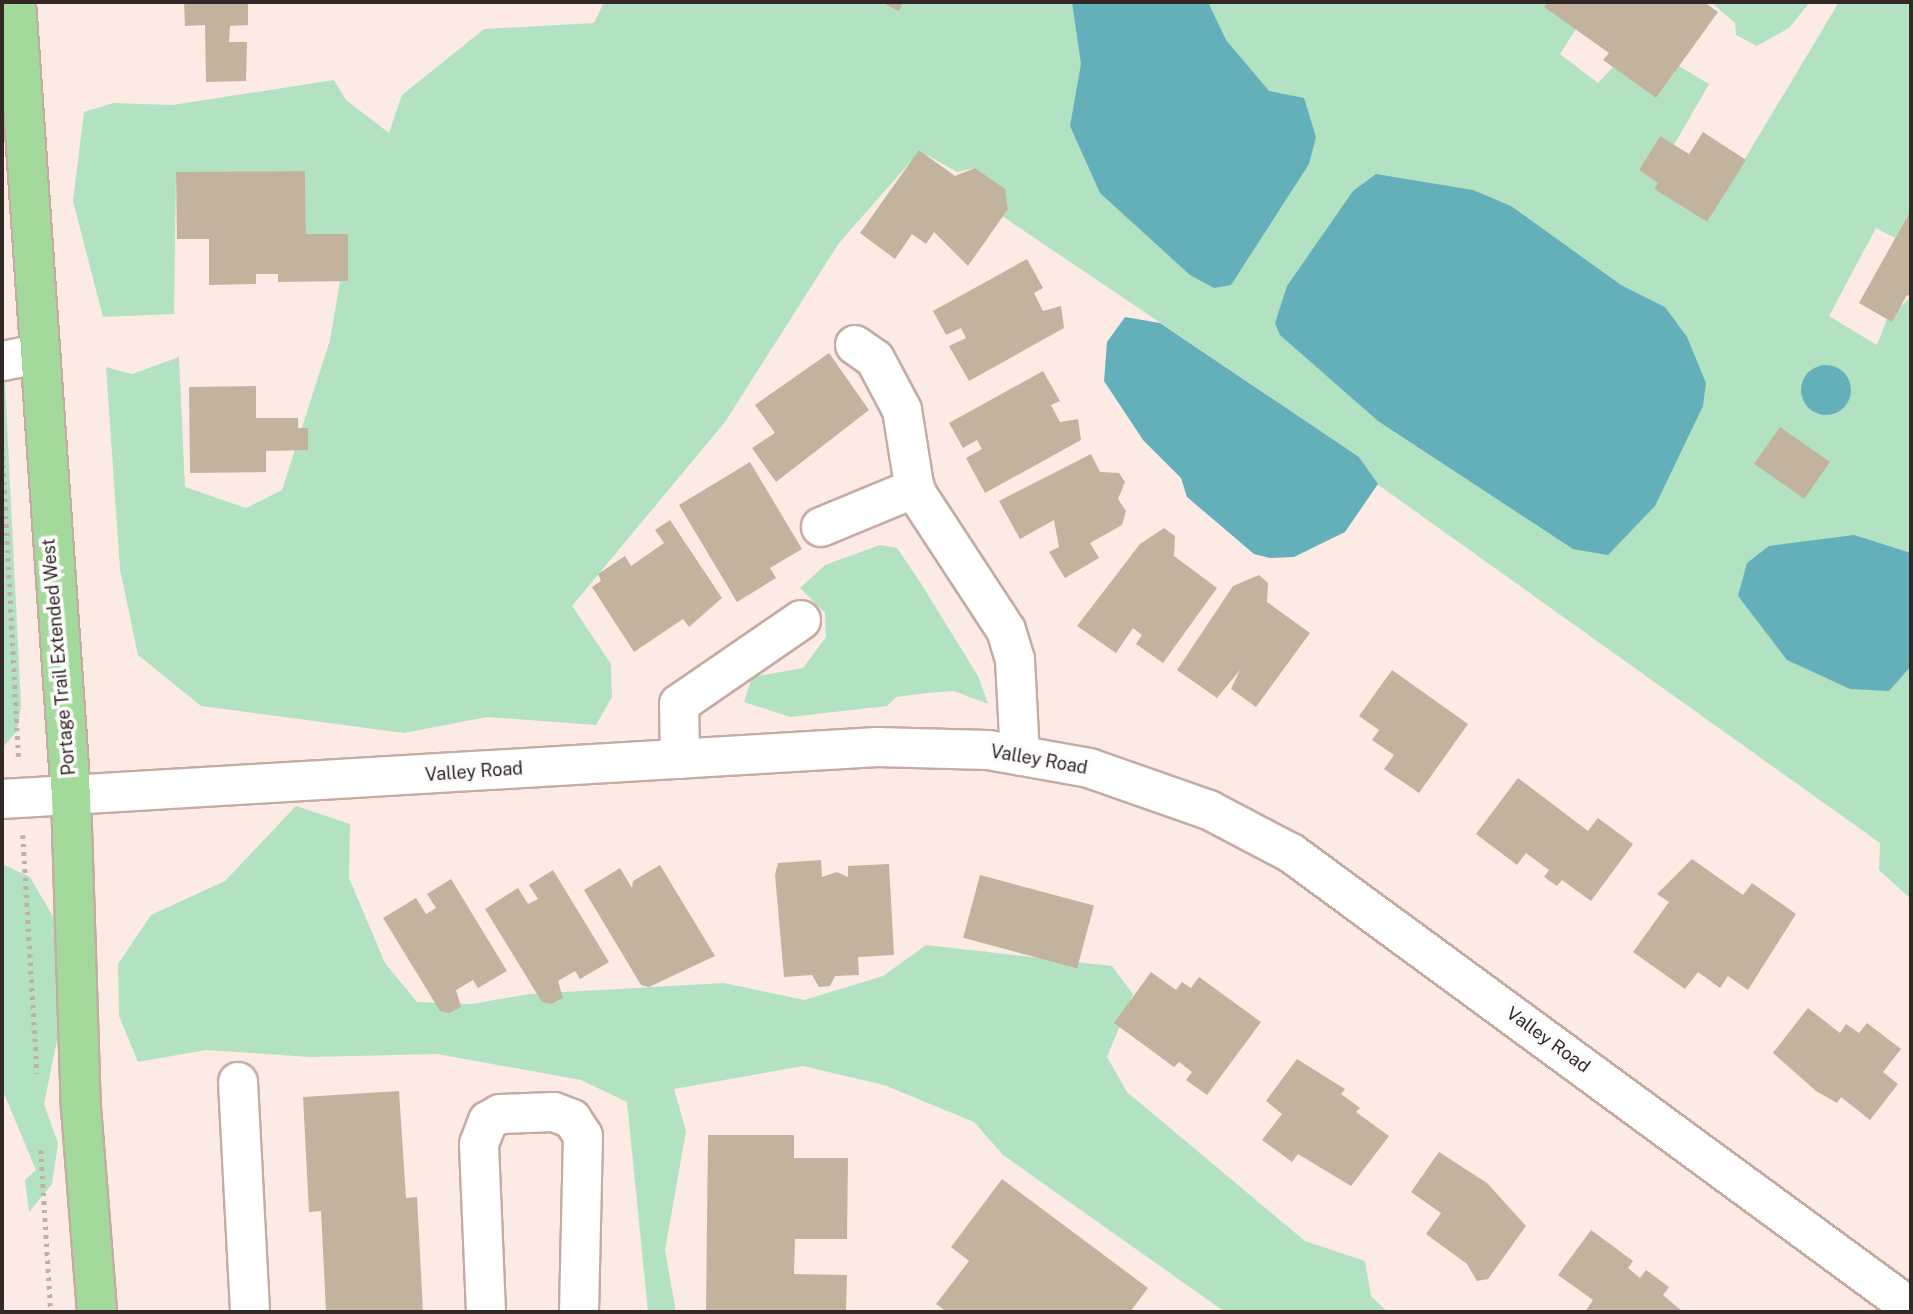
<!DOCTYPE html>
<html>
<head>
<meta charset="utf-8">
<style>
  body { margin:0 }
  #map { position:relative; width:1913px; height:1314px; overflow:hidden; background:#fcebe5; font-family:"Public Sans",sans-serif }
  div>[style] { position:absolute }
  .green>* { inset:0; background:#b2e2c2 }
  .water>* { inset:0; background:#64b0ba }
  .round { border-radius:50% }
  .building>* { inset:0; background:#c2b39e; transform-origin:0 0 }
  .path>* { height:4.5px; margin-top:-2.25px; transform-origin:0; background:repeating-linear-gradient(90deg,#bfb0ab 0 3.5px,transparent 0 8.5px) }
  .roads { filter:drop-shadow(2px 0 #c5aba2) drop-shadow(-2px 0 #c5aba2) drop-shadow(0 2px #c5aba2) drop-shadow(0 -2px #c5aba2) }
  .minor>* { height:38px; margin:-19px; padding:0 19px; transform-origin:19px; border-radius:19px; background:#fff }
  .major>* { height:38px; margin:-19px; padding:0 19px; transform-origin:19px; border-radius:19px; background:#a3da9b }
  span { translate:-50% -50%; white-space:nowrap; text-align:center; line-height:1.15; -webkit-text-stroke:7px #fcfcfc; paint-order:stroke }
  .street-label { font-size:18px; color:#322825 }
  .frame { position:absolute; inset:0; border:4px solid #322825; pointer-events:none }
</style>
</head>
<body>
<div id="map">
  <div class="green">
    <i style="clip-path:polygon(604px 2px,1548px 2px,1545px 6px,1576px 29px,1560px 54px,1598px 83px,1613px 67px,1656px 98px,1679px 66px,1709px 84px,1674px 145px,1660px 136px,1639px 170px,1658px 183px,1654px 189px,1707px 222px,1839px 2px,1911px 2px,1911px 210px,1895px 238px,1876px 228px,1829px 316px,1877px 345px,1887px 319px,1911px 297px,1911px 899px,1879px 870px,1880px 843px,1377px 484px,1359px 457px,1002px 216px,1008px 209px,1004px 189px,975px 168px,957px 172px,920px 151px,839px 243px,725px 422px,572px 606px,611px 664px,612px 697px,596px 725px,487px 717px,404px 733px,201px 706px,138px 655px,120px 569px,106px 367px,132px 374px,179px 357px,185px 487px,246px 508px,282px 490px,330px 340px,348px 234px,306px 234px,305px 171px,176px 173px,174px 314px,103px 317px,73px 201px,84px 112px,113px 103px,173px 105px,334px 80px,346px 100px,389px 133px,402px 95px,484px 29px,594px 23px)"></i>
    <i style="clip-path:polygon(1711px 2px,1810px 2px,1789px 28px,1757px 46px,1736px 35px,1735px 23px)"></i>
    <i style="clip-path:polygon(2px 323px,21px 705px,17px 731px,2px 748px)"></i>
    <i style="clip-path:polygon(880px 545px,897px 548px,920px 582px,978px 676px,988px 704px,954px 691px,927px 693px,896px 697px,887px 706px,790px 717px,744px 702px,752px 677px,803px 668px,826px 637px,825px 613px,800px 588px,825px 565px)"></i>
    <i style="clip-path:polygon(296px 806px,350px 824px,349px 878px,385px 963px,417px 1002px,472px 1004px,529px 994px,724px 983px,804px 1000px,883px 976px,926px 945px,1112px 966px,1133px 994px,1107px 1057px,1127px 1092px,1305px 1241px,1365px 1261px,1371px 1296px,1388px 1312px,1225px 1312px,1003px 1155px,974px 1122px,884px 1085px,803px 1066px,674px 1089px,686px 1131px,665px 1250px,676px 1312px,648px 1312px,627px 1102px,581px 1080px,437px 1054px,311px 1057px,206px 1050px,138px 1062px,119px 1016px,118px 964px,151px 915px,225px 881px)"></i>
    <i style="clip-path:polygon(2px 864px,30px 877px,63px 934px,63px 1011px,44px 1104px,58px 1143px,52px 1184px,29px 1212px,25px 1180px,36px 1170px,2px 1089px)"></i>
  </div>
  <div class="water">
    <i style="clip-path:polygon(1072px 2px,1208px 2px,1226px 40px,1269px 91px,1304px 98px,1316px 137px,1309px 164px,1231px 285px,1214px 288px,1190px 275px,1100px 193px,1070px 126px,1081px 64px)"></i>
    <i style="clip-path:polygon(1376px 174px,1473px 190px,1511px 206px,1621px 285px,1665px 307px,1687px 337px,1706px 383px,1703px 406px,1655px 506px,1608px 555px,1573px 549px,1378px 421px,1280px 335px,1275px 323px,1287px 286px,1353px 191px)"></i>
    <i style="clip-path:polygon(1125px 317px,1160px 323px,1359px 457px,1378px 484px,1345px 532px,1294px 557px,1270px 558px,1254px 554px,1187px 497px,1181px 478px,1143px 440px,1104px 381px,1107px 342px)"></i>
    <i class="round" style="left:1801px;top:365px;width:50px;height:50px"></i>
    <i style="clip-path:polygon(1854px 535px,1911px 553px,1911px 666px,1889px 691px,1850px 689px,1787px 660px,1738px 596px,1747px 563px,1769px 546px)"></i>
  </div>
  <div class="building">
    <i style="clip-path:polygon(184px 2px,248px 2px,248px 25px,230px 26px,229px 42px,247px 42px,246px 81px,206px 82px,205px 25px,185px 26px)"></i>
    <i style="clip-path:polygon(881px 2px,903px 2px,899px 11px)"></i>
    <i style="clip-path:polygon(1548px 2px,1704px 2px,1718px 12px,1656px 98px,1603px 60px,1609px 53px,1544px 7px)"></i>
    <i style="clip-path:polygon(1703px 132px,1746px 160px,1707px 222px,1654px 189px,1658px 183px,1639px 170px,1660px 136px,1689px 154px)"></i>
    <i style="clip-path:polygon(919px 150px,955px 176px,975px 168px,1005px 189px,1008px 209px,968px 266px,934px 232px,926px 244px,912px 234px,895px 259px,860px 233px)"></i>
    <i style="clip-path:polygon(305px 171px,306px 234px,348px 234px,348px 281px,278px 282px,278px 274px,256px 274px,256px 284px,209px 285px,209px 239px,177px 239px,176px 172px)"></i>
    <i style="clip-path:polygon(1911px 210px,1911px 297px,1907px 295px,1892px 322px,1859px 303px)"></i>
    <i style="clip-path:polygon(1027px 259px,1043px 288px,1034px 293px,1043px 311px,1061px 306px,1064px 328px,969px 381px,949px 346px,966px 338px,961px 328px,946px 335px,933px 311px)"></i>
    <i style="clip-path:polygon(829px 353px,869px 410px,776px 482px,752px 448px,775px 433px,755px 405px)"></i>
    <i style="clip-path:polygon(1043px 371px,1060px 401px,1051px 405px,1060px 422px,1078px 419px,1081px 440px,985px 493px,966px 458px,982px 449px,977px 440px,963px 448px,949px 423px)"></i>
    <i style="clip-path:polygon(256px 386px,256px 418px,298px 418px,298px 428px,308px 428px,308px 450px,266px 451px,266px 472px,190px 473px,189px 387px)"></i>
    <i style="left:1780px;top:427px;width:61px;height:45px;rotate:35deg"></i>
    <i style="clip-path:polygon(1091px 454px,1100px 472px,1119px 473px,1125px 482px,1118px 499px,1126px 511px,1122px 525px,1090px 543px,1099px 558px,1065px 578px,1049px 552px,1059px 547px,1054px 520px,1020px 539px,999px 501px)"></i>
    <i style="clip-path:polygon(750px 462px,802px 549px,770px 568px,776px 578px,737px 602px,679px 505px)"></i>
    <i style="clip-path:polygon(670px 520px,722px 598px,689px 627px,683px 619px,634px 652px,592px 587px,601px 581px,598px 574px,625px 556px,631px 566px,664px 543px,655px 530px)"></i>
    <i style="clip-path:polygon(1164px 528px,1175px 536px,1174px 556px,1217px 588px,1163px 663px,1136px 644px,1142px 635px,1133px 628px,1116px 653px,1077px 626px,1140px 544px)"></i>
    <i style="clip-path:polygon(1259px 575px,1268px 583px,1267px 602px,1310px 633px,1256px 707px,1231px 689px,1240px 670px,1217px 698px,1177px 670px,1233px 586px)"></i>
    <i style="clip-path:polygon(1392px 670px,1468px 724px,1419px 793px,1384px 769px,1394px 755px,1372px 740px,1379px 730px,1359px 716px)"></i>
    <i style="clip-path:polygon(1518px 778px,1588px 831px,1598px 818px,1633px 844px,1591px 901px,1562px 880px,1557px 886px,1544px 877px,1549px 870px,1526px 853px,1517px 865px,1476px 834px)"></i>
    <i style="clip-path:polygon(1692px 859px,1743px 895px,1752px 883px,1796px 914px,1748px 990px,1728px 976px,1720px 988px,1698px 972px,1685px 989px,1633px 952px,1669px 902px,1657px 894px)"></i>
    <i style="clip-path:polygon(821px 860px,822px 877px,837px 872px,848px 877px,848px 866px,889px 864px,894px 955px,858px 957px,859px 975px,835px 976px,830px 986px,819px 987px,812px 975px,784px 977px,775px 875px,778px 863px)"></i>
    <i style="clip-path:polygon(660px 865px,715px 956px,649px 987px,641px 985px,584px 890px,620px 868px,632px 888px,633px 881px)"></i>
    <i style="clip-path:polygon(553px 870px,609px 962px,580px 979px,575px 971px,558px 981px,563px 998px,551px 1004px,542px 1002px,485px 909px,518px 888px,528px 904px,538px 899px,529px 885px)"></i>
    <i style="left:980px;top:875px;width:118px;height:65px;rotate:15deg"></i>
    <i style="clip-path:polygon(451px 879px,507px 971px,478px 988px,473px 980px,456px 990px,461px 1007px,449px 1013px,440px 1011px,383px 918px,416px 898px,426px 914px,436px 908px,427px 894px)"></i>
    <i style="clip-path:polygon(1151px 972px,1176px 990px,1182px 982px,1191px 988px,1199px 977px,1261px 1022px,1207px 1095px,1186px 1080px,1192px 1072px,1179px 1062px,1174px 1067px,1114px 1023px)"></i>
    <i style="clip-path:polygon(1808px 1008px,1840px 1033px,1846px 1024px,1859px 1033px,1867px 1023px,1901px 1049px,1883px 1072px,1898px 1084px,1870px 1120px,1841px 1097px,1837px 1103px,1816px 1091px,1773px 1053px)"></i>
    <i style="clip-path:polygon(1297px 1059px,1345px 1089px,1341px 1094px,1360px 1108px,1356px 1112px,1389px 1136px,1351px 1186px,1298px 1154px,1292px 1162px,1262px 1140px,1282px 1114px,1266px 1101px)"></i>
    <i style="clip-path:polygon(399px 1091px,406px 1198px,417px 1197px,423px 1312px,326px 1312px,321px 1211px,309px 1212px,303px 1097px)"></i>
    <i style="clip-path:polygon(708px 1135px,794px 1135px,794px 1158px,848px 1158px,847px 1239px,795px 1239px,794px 1274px,847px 1275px,846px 1312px,706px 1312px)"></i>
    <i style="clip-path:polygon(1439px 1152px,1487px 1183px,1526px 1226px,1488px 1279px,1477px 1281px,1467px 1264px,1426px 1234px,1441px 1213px,1411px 1192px)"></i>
    <i style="clip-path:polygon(1002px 1179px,1148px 1288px,1130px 1312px,947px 1312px,936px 1304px,969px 1261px,951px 1247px)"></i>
    <i style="clip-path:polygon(1591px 1230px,1633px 1261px,1628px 1268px,1640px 1278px,1646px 1270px,1669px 1287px,1663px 1295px,1683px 1312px,1585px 1312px,1593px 1300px,1558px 1275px)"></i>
  </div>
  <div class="path">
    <i style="left:2px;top:439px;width:321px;rotate:87deg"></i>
    <i style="left:23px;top:835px;width:239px;rotate:86.6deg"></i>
    <i style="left:41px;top:1150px;width:162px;rotate:86.5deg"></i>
  </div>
  <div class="roads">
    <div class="minor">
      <i style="left:855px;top:345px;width:24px;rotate:35deg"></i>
      <i style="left:875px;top:359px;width:58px;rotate:62.1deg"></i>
      <i style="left:902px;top:410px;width:82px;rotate:80.9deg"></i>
      <i style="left:915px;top:491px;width:166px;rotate:56.8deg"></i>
      <i style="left:1006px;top:630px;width:31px;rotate:73deg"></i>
      <i style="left:1015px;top:660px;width:96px;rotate:87deg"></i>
      <i style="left:2px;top:361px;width:36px;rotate:-11deg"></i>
      <i style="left:821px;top:527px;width:102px;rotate:-22.5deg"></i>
      <i style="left:680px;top:759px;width:55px;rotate:-91deg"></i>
      <i style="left:679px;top:704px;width:148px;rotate:-34.5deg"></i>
      <i style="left:2px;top:799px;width:877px;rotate:-3.4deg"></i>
      <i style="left:877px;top:747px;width:111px;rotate:1.5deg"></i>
      <i style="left:988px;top:750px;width:103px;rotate:10.1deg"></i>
      <i style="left:1089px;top:768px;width:127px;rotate:19.3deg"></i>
      <i style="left:1209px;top:810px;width:93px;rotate:27.7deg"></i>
      <i style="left:1291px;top:853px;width:769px;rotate:36.27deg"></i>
      <i style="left:238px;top:1082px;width:230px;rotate:87deg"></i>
      <i style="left:486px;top:1312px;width:168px;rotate:-92.4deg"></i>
      <i style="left:479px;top:1144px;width:25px;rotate:-69deg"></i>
      <i style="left:488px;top:1121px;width:14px;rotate:-30deg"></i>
      <i style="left:500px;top:1114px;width:54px;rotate:-2.1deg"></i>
      <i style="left:554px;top:1112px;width:19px;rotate:21deg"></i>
      <i style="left:572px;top:1119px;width:20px;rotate:57deg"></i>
      <i style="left:583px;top:1136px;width:176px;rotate:91.3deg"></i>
    </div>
    <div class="major">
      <i style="left:16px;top:2px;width:796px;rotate:86.04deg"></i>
      <i style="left:71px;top:796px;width:312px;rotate:88.2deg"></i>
      <i style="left:81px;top:1108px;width:205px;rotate:85.5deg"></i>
    </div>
  </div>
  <div class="street-label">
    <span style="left:59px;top:657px;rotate:-95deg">Portage Trail Extended West</span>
    <span style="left:1039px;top:760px;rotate:10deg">Valley Road</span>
    <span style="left:474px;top:772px;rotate:-4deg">Valley Road</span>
    <span style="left:1548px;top:1040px;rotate:36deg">Valley Road</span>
  </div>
  <div class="frame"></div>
</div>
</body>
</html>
